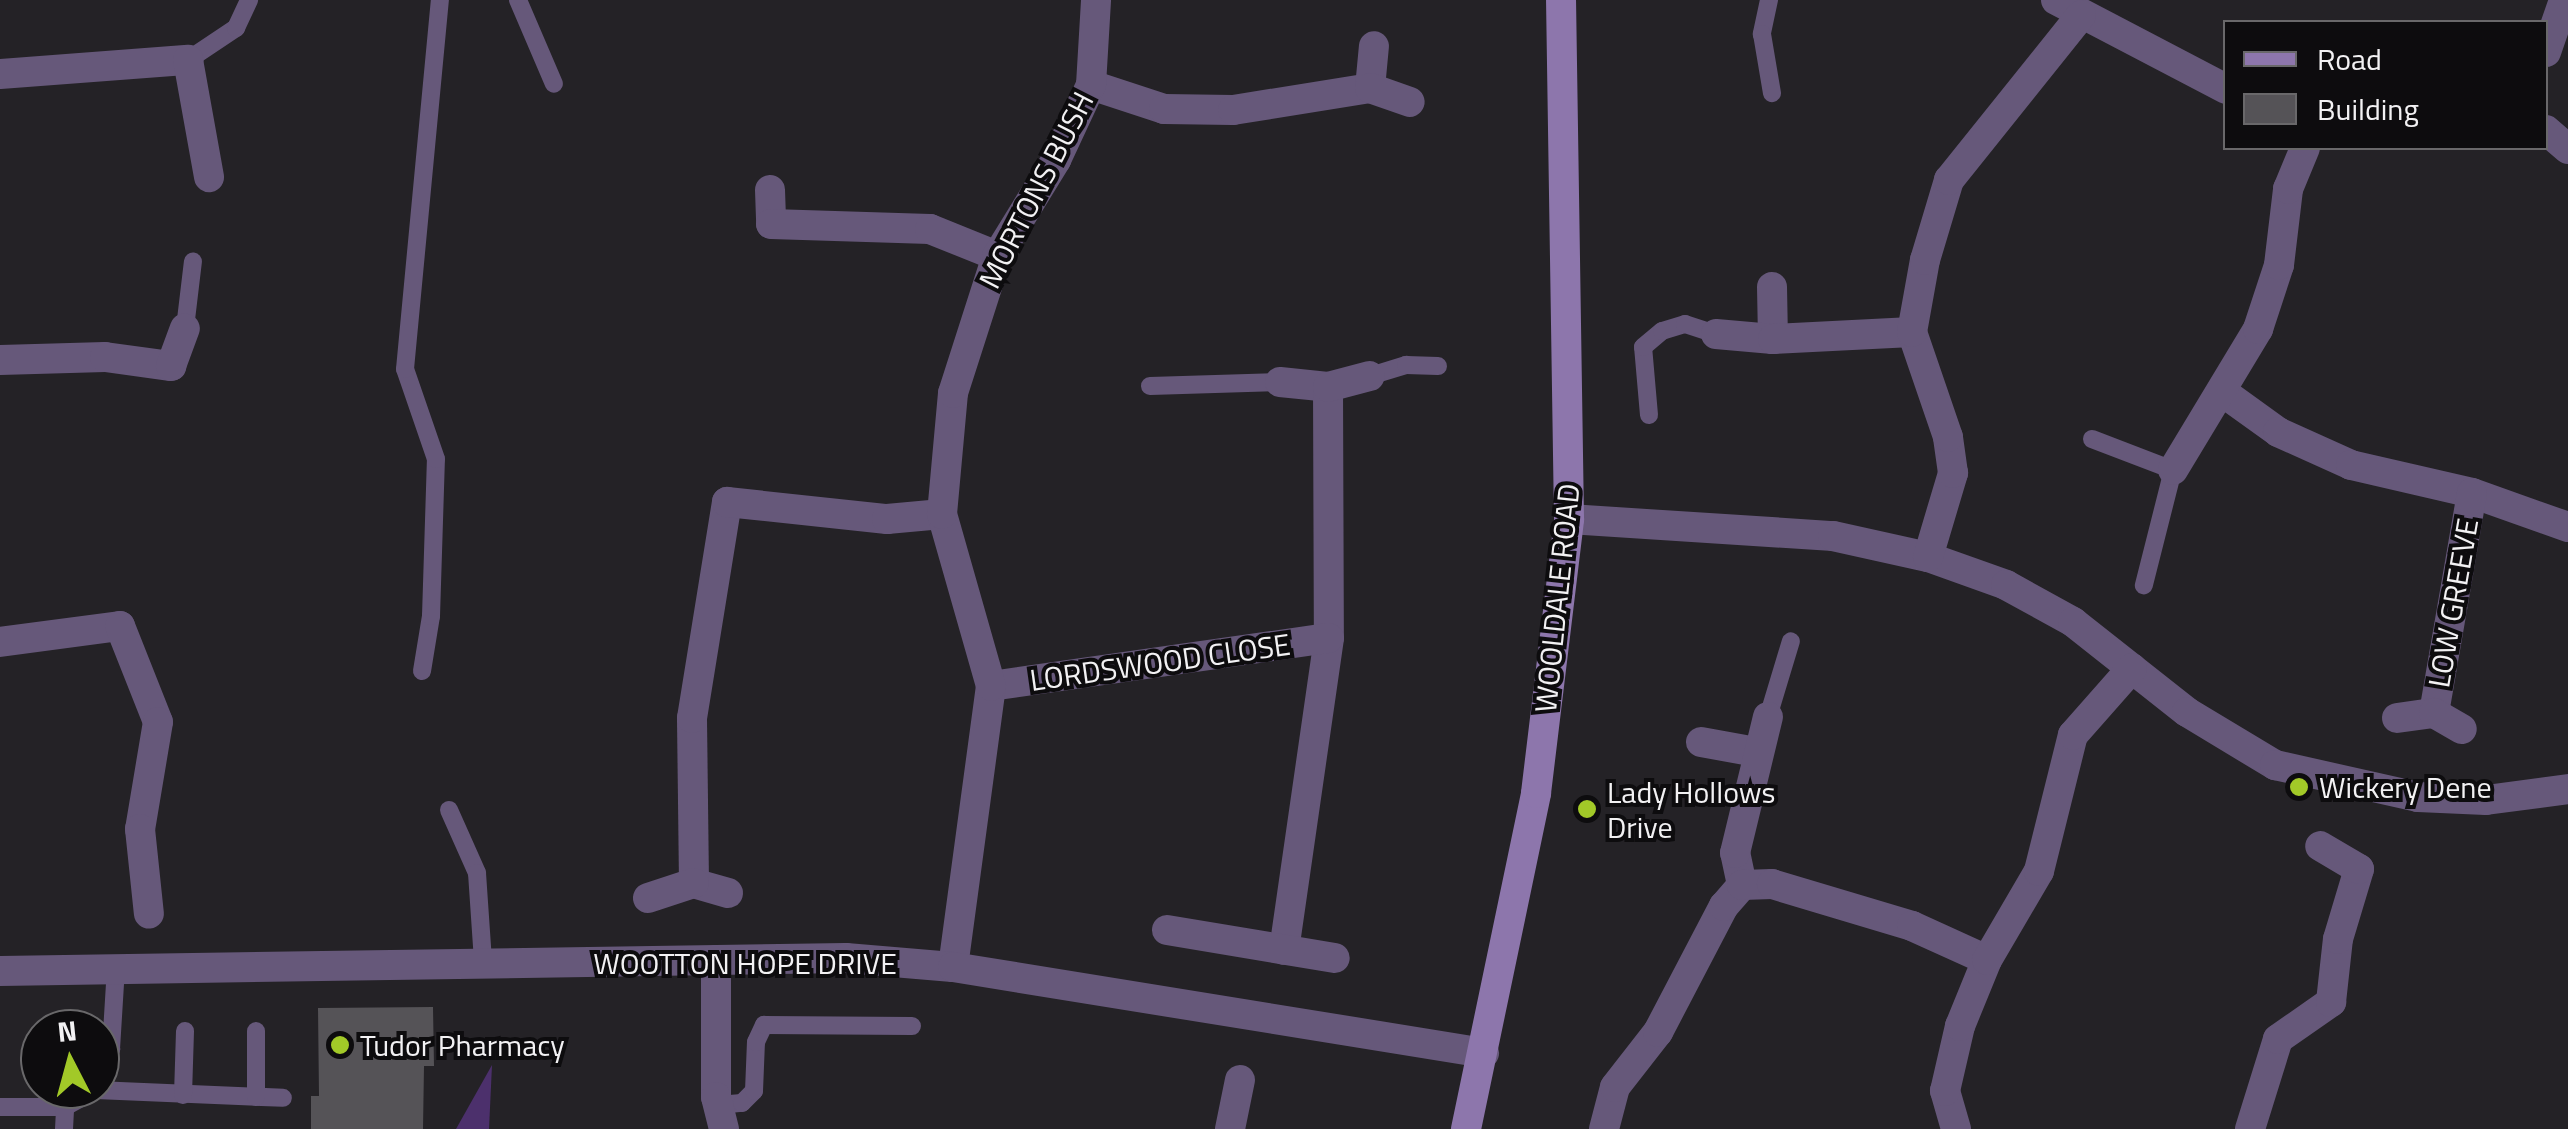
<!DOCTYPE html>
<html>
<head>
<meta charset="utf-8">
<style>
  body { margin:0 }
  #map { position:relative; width:2568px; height:1129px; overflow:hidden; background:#242226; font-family:"Titillium Web",sans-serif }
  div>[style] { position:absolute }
  .green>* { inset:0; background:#4c306c }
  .building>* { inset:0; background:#555357 }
  .lane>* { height:18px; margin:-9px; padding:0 9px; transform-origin:9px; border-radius:9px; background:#66587a }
  .street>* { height:30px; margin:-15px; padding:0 15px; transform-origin:15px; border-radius:15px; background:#66587a }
  .secondary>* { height:30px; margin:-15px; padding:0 15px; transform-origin:15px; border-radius:15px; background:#8d76ac }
  .dots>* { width:28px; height:28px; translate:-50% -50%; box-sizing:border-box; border:5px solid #0d0c0e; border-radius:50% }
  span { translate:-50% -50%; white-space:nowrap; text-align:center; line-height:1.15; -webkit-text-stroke:8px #0d0c0e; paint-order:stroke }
  .street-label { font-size:30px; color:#f2f1f3 }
  .poi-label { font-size:30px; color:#f2f1f3 }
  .left { translate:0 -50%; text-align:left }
  .legend { position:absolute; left:2223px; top:20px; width:325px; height:130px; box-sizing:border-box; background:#0d0c0e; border:2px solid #69686a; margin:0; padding:12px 18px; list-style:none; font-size:30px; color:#f2f1f3 }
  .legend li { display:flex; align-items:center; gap:20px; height:50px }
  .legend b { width:50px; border:2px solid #69686a }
  .north { position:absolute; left:20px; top:1009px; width:100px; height:100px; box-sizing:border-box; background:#0d0c0e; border:2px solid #69686a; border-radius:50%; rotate:354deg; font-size:28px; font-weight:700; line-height:40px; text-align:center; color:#f2f1f3 }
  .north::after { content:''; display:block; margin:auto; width:35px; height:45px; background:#a2c928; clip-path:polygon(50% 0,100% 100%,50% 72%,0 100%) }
</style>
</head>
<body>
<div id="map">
  <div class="green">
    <i style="clip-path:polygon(492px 1065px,489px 1129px,456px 1129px)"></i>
  </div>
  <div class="building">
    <i style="clip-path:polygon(433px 1007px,434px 1066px,424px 1066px,423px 1129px,311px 1129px,311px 1096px,319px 1096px,318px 1008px)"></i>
  </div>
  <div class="lane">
    <i style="left:518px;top:0;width:91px;rotate:66.8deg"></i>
    <i style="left:1769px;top:0;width:35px;rotate:102deg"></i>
    <i style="left:1762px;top:34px;width:60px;rotate:80.4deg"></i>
    <i style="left:188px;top:60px;width:58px;rotate:-33.7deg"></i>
    <i style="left:236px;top:28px;width:31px;rotate:-65deg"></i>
    <i style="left:185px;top:328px;width:67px;rotate:-83.2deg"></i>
    <i style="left:1370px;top:376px;width:38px;rotate:-17deg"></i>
    <i style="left:1406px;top:365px;width:32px;rotate:2deg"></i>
    <i style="left:1150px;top:386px;width:130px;rotate:-1.8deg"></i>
    <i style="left:1649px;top:415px;width:68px;rotate:-95deg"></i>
    <i style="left:1643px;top:347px;width:25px;rotate:-40deg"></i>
    <i style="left:1662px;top:331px;width:24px;rotate:-17deg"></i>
    <i style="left:1685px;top:324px;width:33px;rotate:18deg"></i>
    <i style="left:2092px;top:439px;width:87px;rotate:20.9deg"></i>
    <i style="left:2173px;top:470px;width:119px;rotate:104.2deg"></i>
    <i style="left:422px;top:671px;width:56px;rotate:-80.7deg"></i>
    <i style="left:431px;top:616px;width:157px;rotate:-88.2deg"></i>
    <i style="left:436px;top:459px;width:95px;rotate:-109deg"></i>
    <i style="left:405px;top:369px;width:371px;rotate:-84.6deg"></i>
    <i style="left:1768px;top:717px;width:79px;rotate:-73.2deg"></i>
    <i style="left:449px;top:810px;width:69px;rotate:66deg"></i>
    <i style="left:477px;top:873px;width:88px;rotate:86.1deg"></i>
    <i style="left:45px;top:1029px;width:2px;rotate:-90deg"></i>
    <i style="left:100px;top:1080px;width:33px;rotate:-70deg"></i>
    <i style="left:111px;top:1049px;width:81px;rotate:-86.5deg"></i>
    <i style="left:96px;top:1090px;width:187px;rotate:2.4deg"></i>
    <i style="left:183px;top:1095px;width:64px;rotate:-88.2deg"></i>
    <i style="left:256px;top:1097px;width:66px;rotate:-90deg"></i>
    <i style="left:718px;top:1105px;width:24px;rotate:-5deg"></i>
    <i style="left:742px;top:1103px;width:17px;rotate:-45deg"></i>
    <i style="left:754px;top:1091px;width:49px;rotate:-87.7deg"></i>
    <i style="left:756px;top:1042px;width:19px;rotate:-65deg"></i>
    <i style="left:764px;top:1025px;width:148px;rotate:0.4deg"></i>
    <i style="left:0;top:1107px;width:65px"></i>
    <i style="left:65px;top:1107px;width:37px;rotate:-29deg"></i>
    <i style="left:64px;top:1129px;width:22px;rotate:-87deg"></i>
  </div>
  <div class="street">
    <i style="left:2056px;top:0;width:192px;rotate:27.6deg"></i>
    <i style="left:2546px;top:52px;width:55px;rotate:-70.9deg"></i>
    <i style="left:0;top:74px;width:189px;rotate:-4.3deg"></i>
    <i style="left:188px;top:60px;width:119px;rotate:79.8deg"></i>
    <i style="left:1091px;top:85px;width:77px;rotate:18.2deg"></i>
    <i style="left:1164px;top:109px;width:69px;rotate:0.8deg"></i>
    <i style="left:1233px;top:110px;width:139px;rotate:-9.1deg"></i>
    <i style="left:1370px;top:88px;width:42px;rotate:-84.6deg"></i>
    <i style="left:1370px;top:88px;width:42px;rotate:19.3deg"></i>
    <i style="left:2546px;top:130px;width:29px;rotate:41deg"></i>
    <i style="left:770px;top:190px;width:34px;rotate:88deg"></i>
    <i style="left:771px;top:224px;width:159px;rotate:1.8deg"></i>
    <i style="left:930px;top:229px;width:72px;rotate:21.9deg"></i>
    <i style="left:1772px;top:287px;width:52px;rotate:88.9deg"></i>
    <i style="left:1716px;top:334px;width:57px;rotate:5deg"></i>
    <i style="left:1773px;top:339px;width:139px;rotate:-2.9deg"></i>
    <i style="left:0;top:360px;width:105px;rotate:-1.6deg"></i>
    <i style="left:105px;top:357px;width:67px;rotate:7.8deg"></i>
    <i style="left:171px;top:366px;width:40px;rotate:-69.8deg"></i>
    <i style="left:1280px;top:382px;width:48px;rotate:5.9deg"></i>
    <i style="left:1328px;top:387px;width:251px;rotate:89.8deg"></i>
    <i style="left:1329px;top:638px;width:315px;rotate:98.2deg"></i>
    <i style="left:1328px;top:387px;width:43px;rotate:-14.7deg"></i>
    <i style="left:2224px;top:393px;width:67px;rotate:35.8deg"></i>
    <i style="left:2278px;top:432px;width:80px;rotate:24.3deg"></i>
    <i style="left:2351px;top:465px;width:124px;rotate:13deg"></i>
    <i style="left:2472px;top:493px;width:102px;rotate:19.5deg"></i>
    <i style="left:2173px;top:470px;width:165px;rotate:-58.9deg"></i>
    <i style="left:2258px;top:329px;width:67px;rotate:-71.8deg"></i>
    <i style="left:2279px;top:265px;width:77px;rotate:-83.2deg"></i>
    <i style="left:2288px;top:189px;width:44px;rotate:-67.5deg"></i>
    <i style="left:1569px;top:519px;width:265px;rotate:3.7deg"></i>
    <i style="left:1833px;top:536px;width:97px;rotate:12.5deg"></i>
    <i style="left:1928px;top:557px;width:83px;rotate:19.7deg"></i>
    <i style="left:2006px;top:585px;width:77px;rotate:28.9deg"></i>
    <i style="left:2073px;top:622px;width:145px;rotate:38.3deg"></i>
    <i style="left:2187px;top:712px;width:103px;rotate:31.1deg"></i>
    <i style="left:2275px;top:765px;width:147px;rotate:12.6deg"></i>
    <i style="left:2418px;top:797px;width:68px;rotate:2.5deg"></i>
    <i style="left:2486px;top:800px;width:83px;rotate:-7.6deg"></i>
    <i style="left:1928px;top:557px;width:88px;rotate:-73.4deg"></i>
    <i style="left:1953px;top:473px;width:36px;rotate:-98deg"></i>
    <i style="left:1948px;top:437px;width:111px;rotate:-108.9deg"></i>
    <i style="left:1912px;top:332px;width:73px;rotate:-79.8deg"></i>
    <i style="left:1925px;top:260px;width:84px;rotate:-73.3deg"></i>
    <i style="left:1949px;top:180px;width:211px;rotate:-51.3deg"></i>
    <i style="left:0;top:642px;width:121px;rotate:-7.6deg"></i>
    <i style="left:120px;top:626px;width:103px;rotate:68.4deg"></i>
    <i style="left:158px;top:722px;width:109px;rotate:99.5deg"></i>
    <i style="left:140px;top:829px;width:85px;rotate:84deg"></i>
    <i style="left:991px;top:686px;width:341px;rotate:-8.1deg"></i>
    <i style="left:2434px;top:713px;width:223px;rotate:-80.2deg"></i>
    <i style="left:2397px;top:718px;width:37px;rotate:-8deg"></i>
    <i style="left:2434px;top:713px;width:32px;rotate:30deg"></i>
    <i style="left:1701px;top:742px;width:56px;rotate:10.3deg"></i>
    <i style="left:1742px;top:885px;width:33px;rotate:-102deg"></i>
    <i style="left:1735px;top:853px;width:140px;rotate:-76.4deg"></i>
    <i style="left:728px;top:893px;width:35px;rotate:-164deg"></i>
    <i style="left:694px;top:883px;width:165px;rotate:-90.7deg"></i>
    <i style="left:692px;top:718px;width:219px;rotate:-80.8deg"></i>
    <i style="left:727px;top:502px;width:161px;rotate:6.1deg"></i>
    <i style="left:887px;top:519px;width:55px;rotate:-5.2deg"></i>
    <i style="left:648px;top:898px;width:48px;rotate:-18.1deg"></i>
    <i style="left:1167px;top:930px;width:170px;rotate:9.5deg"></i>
    <i style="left:716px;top:960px;width:137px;rotate:90deg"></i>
    <i style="left:716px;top:1097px;width:33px;rotate:76deg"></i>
    <i style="left:953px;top:967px;width:284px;rotate:-82.3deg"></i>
    <i style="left:991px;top:686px;width:179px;rotate:-105.9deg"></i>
    <i style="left:942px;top:514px;width:121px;rotate:-84.8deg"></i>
    <i style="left:953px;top:393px;width:144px;rotate:-72.2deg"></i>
    <i style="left:997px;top:256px;width:113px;rotate:-58.4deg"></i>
    <i style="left:1056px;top:160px;width:83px;rotate:-65deg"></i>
    <i style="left:1091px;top:85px;width:85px;rotate:-86.6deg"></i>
    <i style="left:0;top:971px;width:846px;rotate:-0.88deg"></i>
    <i style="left:846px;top:958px;width:107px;rotate:4.8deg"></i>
    <i style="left:953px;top:967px;width:538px;rotate:9.2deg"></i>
    <i style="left:1230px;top:1129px;width:50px;rotate:-78.5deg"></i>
    <i style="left:1604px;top:1129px;width:43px;rotate:-75.3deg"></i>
    <i style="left:1615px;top:1087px;width:70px;rotate:-52deg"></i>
    <i style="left:1658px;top:1032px;width:142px;rotate:-62.4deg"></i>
    <i style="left:1724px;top:906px;width:28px;rotate:-49deg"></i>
    <i style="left:1742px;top:885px;width:30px;rotate:-2deg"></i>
    <i style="left:1772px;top:884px;width:146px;rotate:16.7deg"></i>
    <i style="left:1912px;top:926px;width:82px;rotate:24.4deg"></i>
    <i style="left:1956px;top:1129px;width:40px;rotate:-106deg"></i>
    <i style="left:1945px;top:1091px;width:67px;rotate:-77deg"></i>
    <i style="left:1960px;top:1026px;width:71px;rotate:-67.8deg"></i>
    <i style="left:1987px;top:960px;width:103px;rotate:-59.7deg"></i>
    <i style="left:2039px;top:871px;width:140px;rotate:-76deg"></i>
    <i style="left:2073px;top:735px;width:89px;rotate:-48.6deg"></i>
    <i style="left:2250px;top:1129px;width:94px;rotate:-72.7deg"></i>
    <i style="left:2278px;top:1039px;width:65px;rotate:-34.9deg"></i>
    <i style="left:2331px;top:1002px;width:63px;rotate:-83.7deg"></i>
    <i style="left:2338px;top:939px;width:73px;rotate:-73.3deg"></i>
    <i style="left:2359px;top:869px;width:45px;rotate:-149.5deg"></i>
  </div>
  <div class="secondary">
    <i style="left:1466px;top:1129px;width:343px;rotate:-78.2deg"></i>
    <i style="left:1536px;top:793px;width:276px;rotate:-83.1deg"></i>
    <i style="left:1569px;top:519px;width:519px;rotate:-90.88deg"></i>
  </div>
  <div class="dots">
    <i style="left:2299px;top:787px;background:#a2c928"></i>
    <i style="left:1587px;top:809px;background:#a2c928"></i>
    <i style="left:340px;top:1045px;background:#a2c928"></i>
  </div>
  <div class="street-label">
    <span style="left:1036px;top:190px;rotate:-63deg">MORTONS BUSH</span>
    <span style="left:1557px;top:598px;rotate:-84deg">WOOLDALE ROAD</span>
    <span style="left:2453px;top:603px;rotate:-80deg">LOW GREEVE</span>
    <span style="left:1160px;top:662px;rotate:-8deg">LORDSWOOD CLOSE</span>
    <span style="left:745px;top:963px">WOOTTON HOPE DRIVE</span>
  </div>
  <div class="poi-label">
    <span class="left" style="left:2319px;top:787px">Wickery Dene</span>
    <span class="left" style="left:1607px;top:809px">Lady Hollows<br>Drive</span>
    <span class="left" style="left:360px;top:1045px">Tudor Pharmacy</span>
  </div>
  <ul class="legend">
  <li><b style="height:12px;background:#8d76ac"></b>Road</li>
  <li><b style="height:28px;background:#555357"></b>Building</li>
  </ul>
  <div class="north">N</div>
</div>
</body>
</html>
